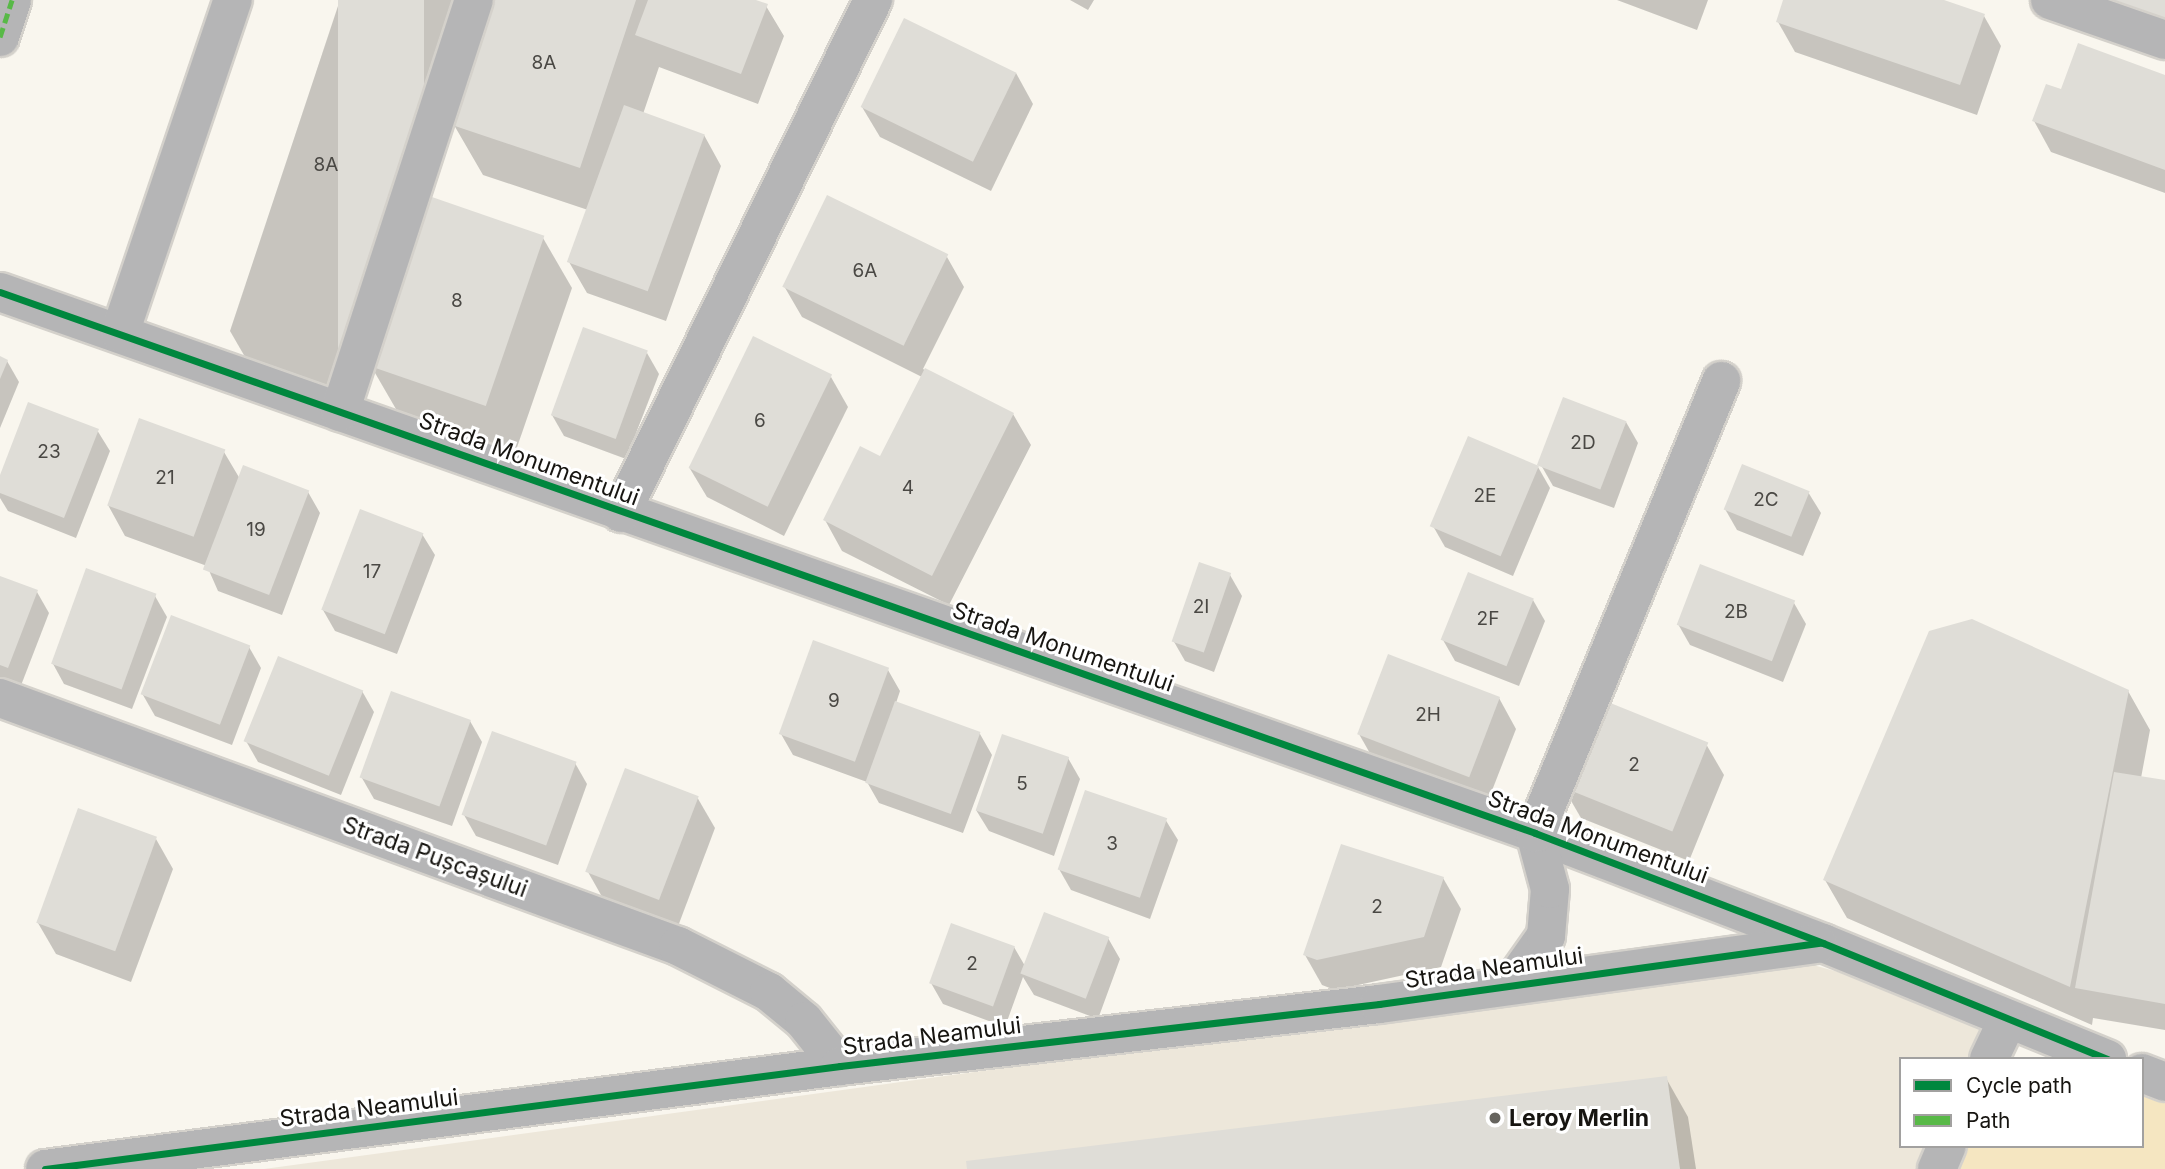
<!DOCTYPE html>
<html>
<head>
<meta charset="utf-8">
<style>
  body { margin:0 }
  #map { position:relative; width:2165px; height:1169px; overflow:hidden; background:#f9f6ee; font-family:Inter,sans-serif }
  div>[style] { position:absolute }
  .built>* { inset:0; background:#ede7da }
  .green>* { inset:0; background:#f5e6c1 }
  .shadow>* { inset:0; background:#0003 }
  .building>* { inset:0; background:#dfddd7; transform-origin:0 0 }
  .roads { filter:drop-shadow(2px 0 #d4d1cb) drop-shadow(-2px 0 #d4d1cb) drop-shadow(0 2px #d4d1cb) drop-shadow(0 -2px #d4d1cb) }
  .minor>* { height:38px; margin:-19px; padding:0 19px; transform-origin:19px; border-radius:19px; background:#b5b5b6 }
  .quiet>* { height:5px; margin-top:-2.5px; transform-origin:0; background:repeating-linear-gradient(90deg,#58b947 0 10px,transparent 0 15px) }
  .cycleway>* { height:7px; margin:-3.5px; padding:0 3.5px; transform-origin:3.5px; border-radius:3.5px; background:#00873e }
  .dots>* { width:19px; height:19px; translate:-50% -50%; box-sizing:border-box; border:4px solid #fff; border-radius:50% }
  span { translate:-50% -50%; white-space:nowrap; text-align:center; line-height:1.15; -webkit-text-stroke:6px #fff; paint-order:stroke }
  .number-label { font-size:19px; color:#4a4844 }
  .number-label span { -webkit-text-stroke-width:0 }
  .street-label { font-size:23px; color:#171511 }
  .poi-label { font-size:23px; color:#171511; font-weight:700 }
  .left { translate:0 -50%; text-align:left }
  .legend { position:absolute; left:1899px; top:1057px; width:245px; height:91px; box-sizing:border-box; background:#fff; border:2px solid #a2a1a0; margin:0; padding:9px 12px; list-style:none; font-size:21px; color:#171511 }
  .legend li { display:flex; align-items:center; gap:14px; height:35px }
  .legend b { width:35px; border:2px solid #a2a1a0 }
</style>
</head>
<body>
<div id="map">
  <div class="built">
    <i style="clip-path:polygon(1795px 960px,2008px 1019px,1988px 1059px,1901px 1059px,1901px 1146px,1946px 1146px,1935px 1169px,264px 1169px)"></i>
  </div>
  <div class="green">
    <i style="clip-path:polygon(2142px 1073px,2165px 1082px,2165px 1169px,1937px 1169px,1947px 1146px,2142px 1146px)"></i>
  </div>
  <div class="shadow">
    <i style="clip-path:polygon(340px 0,459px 0,326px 394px,252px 369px,230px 331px)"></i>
    <i style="clip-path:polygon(496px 0,751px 0,766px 6px,784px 36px,758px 104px,659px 67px,643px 114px,704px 135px,721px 166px,666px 321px,587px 293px,569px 262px,588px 210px,483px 175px,454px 125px)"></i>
    <i style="clip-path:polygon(1070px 0,1094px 0,1088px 10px)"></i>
    <i style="clip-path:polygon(1617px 0,1708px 0,1697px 30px)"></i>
    <i style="clip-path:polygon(1785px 0,1938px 0,1984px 16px,2001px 46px,1977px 115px,1795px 52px,1778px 22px)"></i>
    <i style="clip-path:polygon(2103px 0,2165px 0,2165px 43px)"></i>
    <i style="clip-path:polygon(1016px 73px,1033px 104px,991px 191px,880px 137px,862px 107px)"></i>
    <i style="clip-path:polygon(2165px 77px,2165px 193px,2051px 152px,2034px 121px,2062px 92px)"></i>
    <i style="clip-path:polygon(543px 238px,572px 288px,514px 456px,400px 416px,371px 366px)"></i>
    <i style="clip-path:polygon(947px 257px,964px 287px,923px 369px,1013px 414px,1031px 445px,949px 605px,842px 551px,825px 520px,881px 458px,922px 377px,802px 317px,784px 286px)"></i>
    <i style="clip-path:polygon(647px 353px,659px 374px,626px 459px,564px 436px,552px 415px)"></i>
    <i style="clip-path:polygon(0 358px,7px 361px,19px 382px,0 428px)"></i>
    <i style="clip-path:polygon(831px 377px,848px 407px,784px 536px,707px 497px,689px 467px)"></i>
    <i style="clip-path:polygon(1626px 422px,1638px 443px,1614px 508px,1553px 486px,1541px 465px)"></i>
    <i style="clip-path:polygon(97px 430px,110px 451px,76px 538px,8px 511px,0 498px,0 479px)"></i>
    <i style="clip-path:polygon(224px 452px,240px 479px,308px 492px,320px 513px,282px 615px,218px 591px,207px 566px,125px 536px,108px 505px)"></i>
    <i style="clip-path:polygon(1538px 467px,1550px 488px,1513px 576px,1445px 547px,1433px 526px)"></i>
    <i style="clip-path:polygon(1808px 492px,1821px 513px,1803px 556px,1737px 530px,1725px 509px)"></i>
    <i style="clip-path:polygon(422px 534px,435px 555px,397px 654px,335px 631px,323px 610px)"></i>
    <i style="clip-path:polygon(1230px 575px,1242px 596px,1214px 672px,1185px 661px,1173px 640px)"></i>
    <i style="clip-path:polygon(0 578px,37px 592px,49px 613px,20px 688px,0 680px)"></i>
    <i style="clip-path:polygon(155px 596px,167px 617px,132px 709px,64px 684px,52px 662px)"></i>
    <i style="clip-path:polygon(1533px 600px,1545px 621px,1519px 686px,1455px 661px,1443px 640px)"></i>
    <i style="clip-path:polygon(1794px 603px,1806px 624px,1783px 682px,1690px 645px,1678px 624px)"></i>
    <i style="clip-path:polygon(249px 647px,261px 668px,232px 745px,155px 716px,143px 695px)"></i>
    <i style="clip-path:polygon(888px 670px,900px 691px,896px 703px,980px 734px,992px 755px,963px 833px,879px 803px,867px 782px,793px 755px,781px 734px)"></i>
    <i style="clip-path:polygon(362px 691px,374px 712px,341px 795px,258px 762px,246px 741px)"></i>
    <i style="clip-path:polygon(2128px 691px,2150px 730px,2141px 778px,2165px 782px,2165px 1030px,2093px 1018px,2092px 1025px,1847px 918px,1825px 880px)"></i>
    <i style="clip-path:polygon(1499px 698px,1516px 729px,1486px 806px,1376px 764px,1359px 734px)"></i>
    <i style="clip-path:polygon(470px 721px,482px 742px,452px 826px,374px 799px,362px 778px)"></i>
    <i style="clip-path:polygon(1706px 744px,1724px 775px,1689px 861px,1581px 818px,1563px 787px)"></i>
    <i style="clip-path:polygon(1068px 758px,1080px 779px,1054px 856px,989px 831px,976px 810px)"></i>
    <i style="clip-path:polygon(575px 763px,587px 784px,558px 865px,476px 836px,464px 815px)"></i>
    <i style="clip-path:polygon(697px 797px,715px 828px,677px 929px,605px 902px,588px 872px)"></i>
    <i style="clip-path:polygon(1165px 819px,1178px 840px,1150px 919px,1071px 890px,1059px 869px)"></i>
    <i style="clip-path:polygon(156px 839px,173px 869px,131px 982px,56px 954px,38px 923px)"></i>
    <i style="clip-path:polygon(1443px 878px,1461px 909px,1441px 967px,1335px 990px,1322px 985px,1305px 955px)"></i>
    <i style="clip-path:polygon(1108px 938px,1120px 959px,1098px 1019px,1034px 995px,1023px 977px,1005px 1027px,943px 1004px,931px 983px,1014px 947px,1025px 966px)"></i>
    <i style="clip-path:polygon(1666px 1078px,1688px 1117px,1696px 1169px,969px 1169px)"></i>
  </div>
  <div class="building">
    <i style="left:338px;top:0;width:86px;height:349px"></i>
    <i style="clip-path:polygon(494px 0,636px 0,580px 168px,452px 125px)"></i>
    <i style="clip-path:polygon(648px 0,756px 0,768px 4px,741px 74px,635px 35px)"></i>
    <i style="clip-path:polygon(1783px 0,1944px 0,1985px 14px,1960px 85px,1776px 22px)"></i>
    <i style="clip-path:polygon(2111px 0,2165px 0,2165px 19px)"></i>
    <i style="left:904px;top:18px;width:125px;height:99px;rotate:26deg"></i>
    <i style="clip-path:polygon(2078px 43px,2165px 75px,2165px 170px,2032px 121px,2046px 84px,2061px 89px)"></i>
    <i style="left:624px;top:105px;width:86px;height:167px;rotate:20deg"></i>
    <i style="left:827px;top:195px;width:135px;height:102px;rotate:26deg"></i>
    <i style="left:429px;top:196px;width:122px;height:180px;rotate:19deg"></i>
    <i style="left:583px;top:327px;width:69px;height:94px;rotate:20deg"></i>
    <i style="left:753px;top:336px;width:88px;height:147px;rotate:26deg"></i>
    <i style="clip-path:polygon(0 356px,8px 360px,0 379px)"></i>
    <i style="clip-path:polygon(925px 368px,1014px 413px,932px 576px,823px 520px,860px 446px,880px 456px)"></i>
    <i style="left:1563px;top:397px;width:68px;height:73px;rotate:21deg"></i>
    <i style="clip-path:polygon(28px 402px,99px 429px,64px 518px,0 493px,0 475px)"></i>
    <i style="left:139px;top:418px;width:92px;height:93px;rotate:20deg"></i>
    <i style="left:1468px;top:436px;width:77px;height:98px;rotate:23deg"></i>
    <i style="left:1742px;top:464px;width:73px;height:49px;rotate:22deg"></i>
    <i style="left:243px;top:465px;width:71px;height:112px;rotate:21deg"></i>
    <i style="left:360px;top:509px;width:68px;height:108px;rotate:21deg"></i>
    <i style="left:1199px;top:562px;width:34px;height:84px;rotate:19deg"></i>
    <i style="left:1700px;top:564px;width:102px;height:65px;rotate:21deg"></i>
    <i style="left:86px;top:568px;width:75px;height:102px;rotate:20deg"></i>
    <i style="left:1468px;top:572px;width:71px;height:73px;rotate:22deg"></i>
    <i style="clip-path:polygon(0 576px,38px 590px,8px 668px,0 665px)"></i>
    <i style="left:171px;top:615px;width:85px;height:85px;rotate:21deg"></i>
    <i style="clip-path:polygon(1972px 619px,2129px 690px,2070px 987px,1823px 880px,1929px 631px)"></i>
    <i style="left:813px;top:640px;width:81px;height:100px;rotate:20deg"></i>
    <i style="left:1388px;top:654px;width:120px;height:86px;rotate:21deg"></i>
    <i style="left:278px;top:656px;width:92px;height:92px;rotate:22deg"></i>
    <i style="left:391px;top:691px;width:85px;height:92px;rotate:20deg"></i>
    <i style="left:1598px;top:698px;width:119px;height:96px;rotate:22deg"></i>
    <i style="left:895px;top:701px;width:91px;height:87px;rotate:20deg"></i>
    <i style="left:492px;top:731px;width:90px;height:89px;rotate:20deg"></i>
    <i style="left:1002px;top:734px;width:71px;height:81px;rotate:19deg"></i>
    <i style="left:625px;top:768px;width:79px;height:111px;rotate:21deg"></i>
    <i style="clip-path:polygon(2114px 772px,2165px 780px,2165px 1004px,2075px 988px)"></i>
    <i style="left:1085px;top:790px;width:87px;height:84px;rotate:19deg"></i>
    <i style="left:78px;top:808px;width:84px;height:122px;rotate:20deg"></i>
    <i style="clip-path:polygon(1341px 844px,1444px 877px,1424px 937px,1317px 960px,1303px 955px)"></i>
    <i style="left:1044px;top:912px;width:70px;height:66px;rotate:21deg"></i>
    <i style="left:951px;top:923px;width:68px;height:64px;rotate:20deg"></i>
    <i style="clip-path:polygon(1667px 1076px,1680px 1169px,967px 1169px,966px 1161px)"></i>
  </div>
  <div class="roads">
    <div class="minor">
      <i style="left:2050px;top:0;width:122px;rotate:19.2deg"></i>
      <i style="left:0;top:37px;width:39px;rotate:-72deg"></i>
      <i style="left:0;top:292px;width:1628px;rotate:19.41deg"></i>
      <i style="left:1535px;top:833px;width:308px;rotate:20.9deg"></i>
      <i style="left:1823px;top:943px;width:307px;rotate:22.2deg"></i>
      <i style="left:120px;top:333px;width:352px;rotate:-71.3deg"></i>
      <i style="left:340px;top:412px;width:433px;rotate:-72deg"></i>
      <i style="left:621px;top:513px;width:572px;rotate:-63.84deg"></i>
      <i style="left:0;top:698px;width:722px;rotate:20.09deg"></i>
      <i style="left:678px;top:946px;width:102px;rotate:26.8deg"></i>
      <i style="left:769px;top:992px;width:45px;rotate:39.6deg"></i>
      <i style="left:804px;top:1021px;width:58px;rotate:51.3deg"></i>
      <i style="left:1512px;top:984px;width:59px;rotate:-54.7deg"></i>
      <i style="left:1546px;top:936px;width:47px;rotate:-85.1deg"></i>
      <i style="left:1550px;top:889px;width:58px;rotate:-105deg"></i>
      <i style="left:1535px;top:833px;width:489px;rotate:-67.6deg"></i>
      <i style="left:1989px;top:1059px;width:44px;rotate:-64.6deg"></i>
      <i style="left:2142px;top:1073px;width:25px;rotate:21deg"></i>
      <i style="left:45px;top:1169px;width:802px;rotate:-7.38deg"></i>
      <i style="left:840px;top:1066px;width:543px;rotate:-6.56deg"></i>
      <i style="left:1379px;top:1004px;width:443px;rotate:-7.8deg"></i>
      <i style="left:1937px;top:1169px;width:25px;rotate:-67deg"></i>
    </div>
  </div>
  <div class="quiet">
    <i style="left:0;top:37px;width:39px;rotate:-72deg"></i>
  </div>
  <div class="cycleway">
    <i style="left:0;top:292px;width:1628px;rotate:19.41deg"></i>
    <i style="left:1535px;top:833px;width:308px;rotate:20.9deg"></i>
    <i style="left:1823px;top:943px;width:307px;rotate:22.2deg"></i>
    <i style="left:45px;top:1169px;width:802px;rotate:-7.38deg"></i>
    <i style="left:840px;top:1066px;width:543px;rotate:-6.56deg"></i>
    <i style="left:1379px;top:1004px;width:445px;rotate:-7.9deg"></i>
  </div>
  <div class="dots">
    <i style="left:1495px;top:1118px;background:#66645e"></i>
  </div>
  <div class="number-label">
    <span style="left:544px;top:63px">8A</span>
    <span style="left:326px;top:165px">8A</span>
    <span style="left:865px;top:271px">6A</span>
    <span style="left:457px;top:301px">8</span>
    <span style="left:760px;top:421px">6</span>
    <span style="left:1583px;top:443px">2D</span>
    <span style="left:49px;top:452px">23</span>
    <span style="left:165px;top:478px">21</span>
    <span style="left:908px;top:488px">4</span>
    <span style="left:1485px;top:496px">2E</span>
    <span style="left:1766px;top:500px">2C</span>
    <span style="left:256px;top:530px">19</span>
    <span style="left:372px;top:572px">17</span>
    <span style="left:1201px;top:607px">2I</span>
    <span style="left:1736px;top:612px">2B</span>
    <span style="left:1488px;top:619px">2F</span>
    <span style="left:834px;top:701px">9</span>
    <span style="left:1428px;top:715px">2H</span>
    <span style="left:1634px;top:765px">2</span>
    <span style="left:1022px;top:784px">5</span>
    <span style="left:1112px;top:844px">3</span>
    <span style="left:1377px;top:907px">2</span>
    <span style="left:972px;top:964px">2</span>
  </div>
  <div class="street-label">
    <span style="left:529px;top:459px;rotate:20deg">Strada Monumentului</span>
    <span style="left:1063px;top:647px;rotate:19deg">Strada Monumentului</span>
    <span style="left:1598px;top:837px;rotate:20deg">Strada Monumentului</span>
    <span style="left:435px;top:857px;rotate:20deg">Strada Pușcașului</span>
    <span style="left:1494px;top:968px;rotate:-8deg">Strada Neamului</span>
    <span style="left:932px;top:1036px;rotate:-7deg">Strada Neamului</span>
    <span style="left:369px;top:1108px;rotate:-7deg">Strada Neamului</span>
  </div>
  <div class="poi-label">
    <span class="left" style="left:1509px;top:1118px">Leroy Merlin</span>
  </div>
  <ul class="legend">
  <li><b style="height:9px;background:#00873e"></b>Cycle path</li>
  <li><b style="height:9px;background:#58b947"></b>Path</li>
  </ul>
</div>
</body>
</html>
